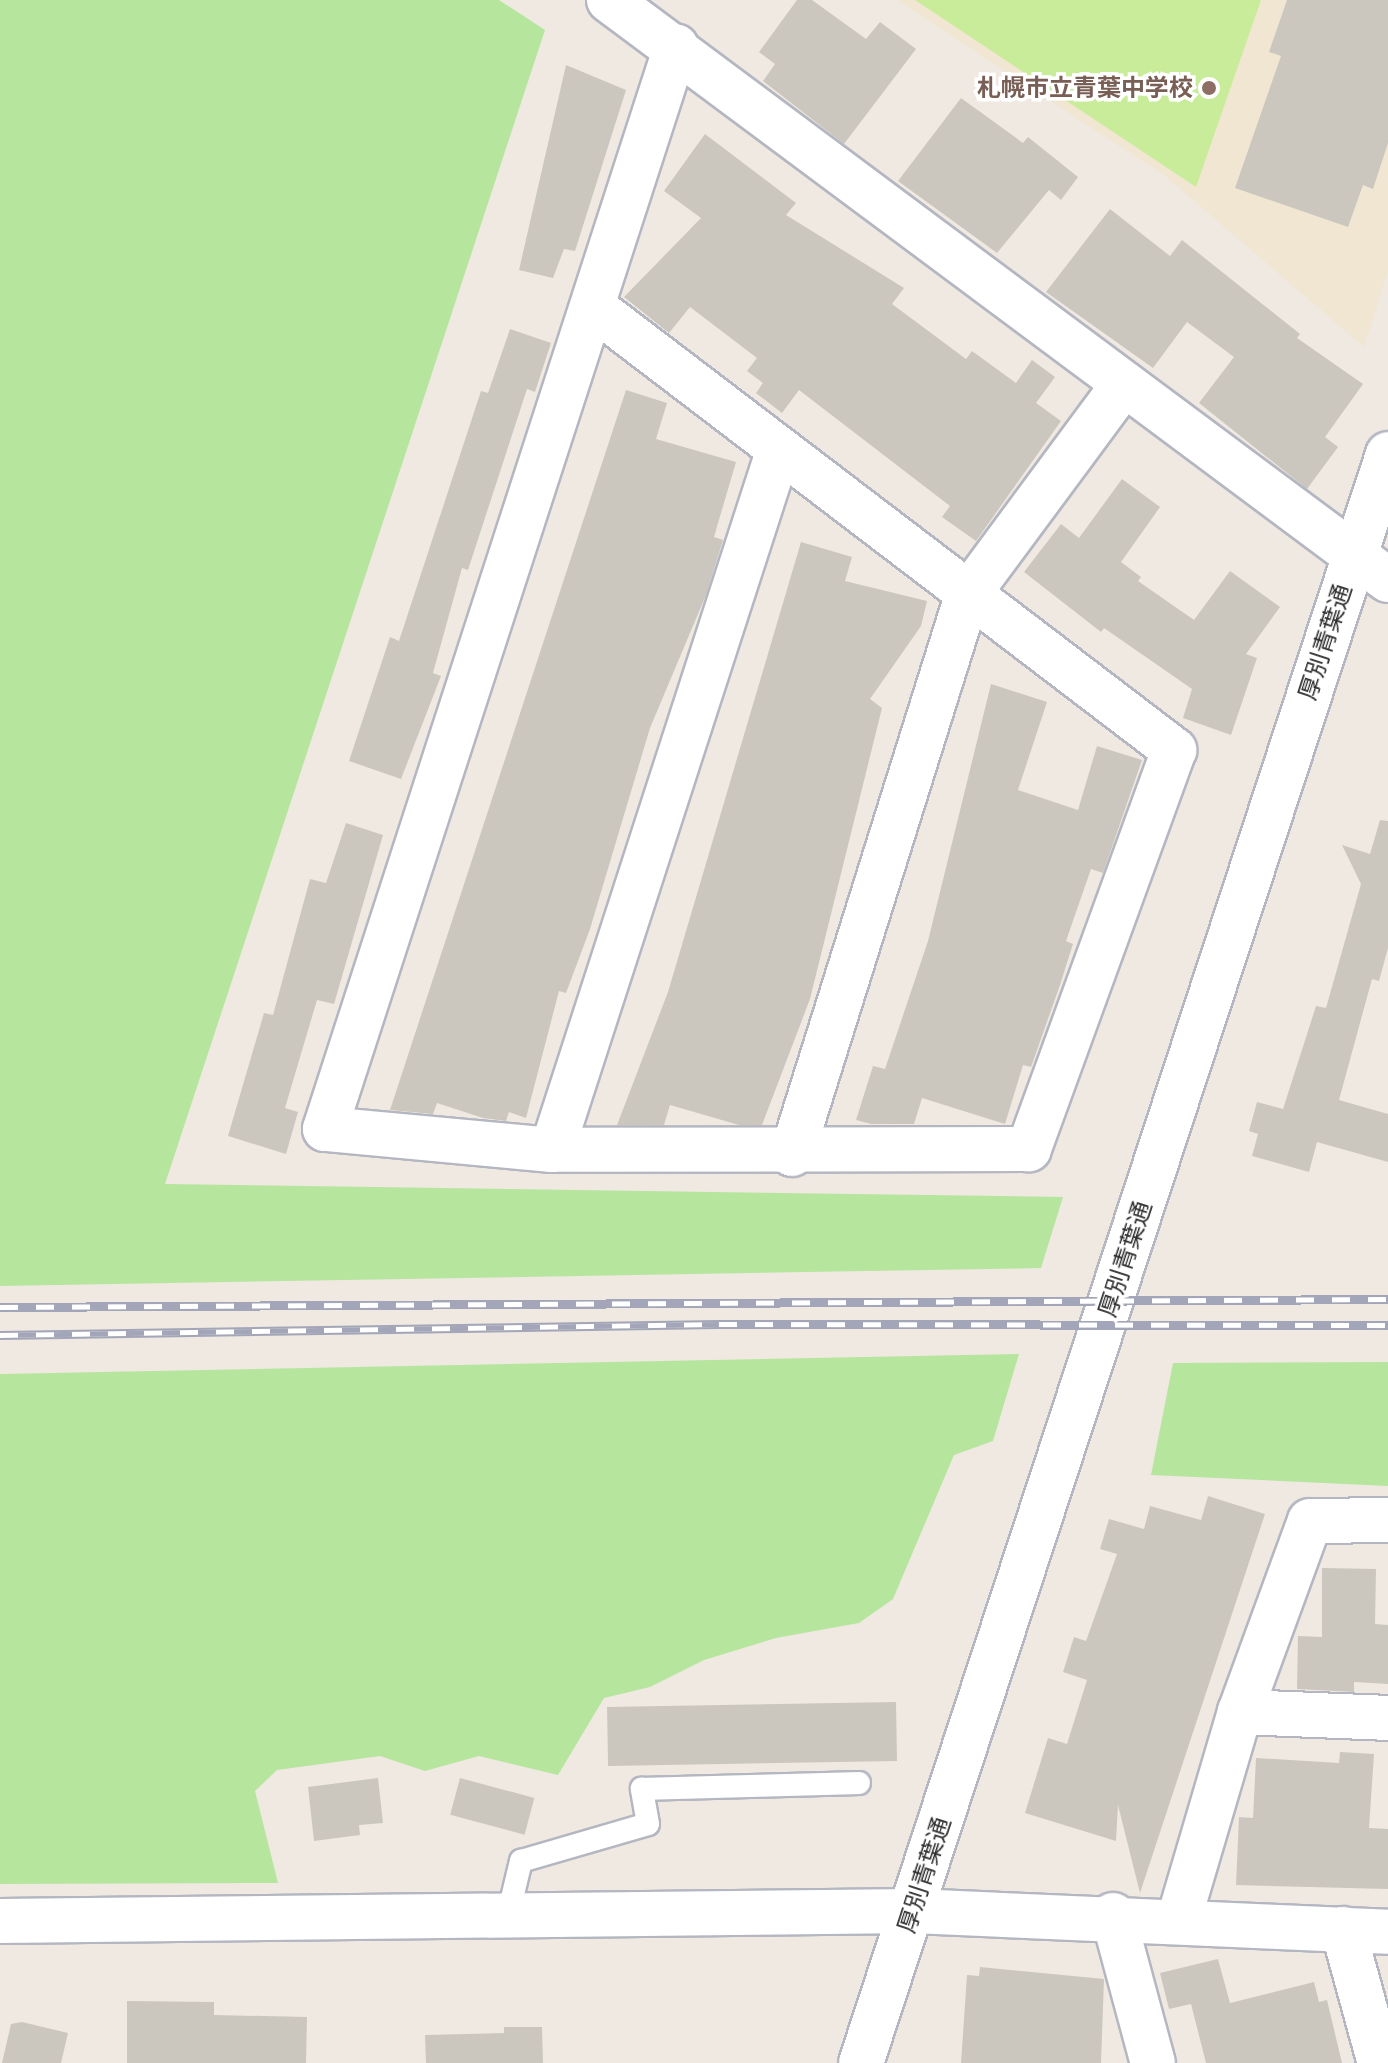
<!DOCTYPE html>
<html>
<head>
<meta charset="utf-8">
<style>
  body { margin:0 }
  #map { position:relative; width:1388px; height:2063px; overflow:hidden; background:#efe9e1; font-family:"PT Sans Narrow","Noto Sans JP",sans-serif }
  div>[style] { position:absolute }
  .education>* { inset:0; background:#f0e6d1 }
  .green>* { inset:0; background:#b6e59e }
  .pitch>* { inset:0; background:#c9ec9a }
  .building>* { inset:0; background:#cbc7bf; transform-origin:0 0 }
  .roads { filter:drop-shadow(2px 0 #b4b7c1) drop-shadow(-2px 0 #b4b7c1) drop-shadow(0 2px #b4b7c1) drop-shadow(0 -2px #b4b7c1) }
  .service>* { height:22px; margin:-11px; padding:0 11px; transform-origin:11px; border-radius:11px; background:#fff }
  .minor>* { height:44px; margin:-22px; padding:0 22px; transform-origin:22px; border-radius:22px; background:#fff }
  .tertiary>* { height:44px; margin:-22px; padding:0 22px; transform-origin:22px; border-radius:22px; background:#fff }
  .rail>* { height:9px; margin-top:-4.5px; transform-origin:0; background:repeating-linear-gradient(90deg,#fff 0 18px,#a3a6b8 0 36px); box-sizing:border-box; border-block:2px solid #a3a6b8 }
  .dots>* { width:22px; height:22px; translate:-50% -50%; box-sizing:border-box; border:4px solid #fff; border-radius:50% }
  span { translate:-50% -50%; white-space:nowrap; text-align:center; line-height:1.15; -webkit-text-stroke:7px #fff; paint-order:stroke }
  .education-label { font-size:24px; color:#785e54; font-weight:700 }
  .right { translate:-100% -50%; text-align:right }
  .street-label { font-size:24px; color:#2e2e2e }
</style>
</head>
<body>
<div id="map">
  <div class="education">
    <i style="clip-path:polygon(897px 0,1388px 0,1388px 272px,1364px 347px,1165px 176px)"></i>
  </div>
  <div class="green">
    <i style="clip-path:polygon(0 0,499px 0,545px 30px,165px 1184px,1063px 1197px,1041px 1268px,0 1286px)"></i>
    <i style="clip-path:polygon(1019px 1354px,993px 1441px,954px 1455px,893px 1599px,859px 1623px,776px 1638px,704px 1660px,650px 1687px,604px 1698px,558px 1775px,479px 1756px,425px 1771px,380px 1756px,277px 1770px,255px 1791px,278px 1883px,0 1884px,0 1374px)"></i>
    <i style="clip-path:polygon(1388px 1362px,1388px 1486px,1151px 1475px,1173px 1363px)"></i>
  </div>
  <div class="pitch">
    <i style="clip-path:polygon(915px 0,1261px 0,1196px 187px)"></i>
  </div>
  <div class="building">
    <i style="clip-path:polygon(797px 0,812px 0,866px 39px,880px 22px,916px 49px,844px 144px,763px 81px,775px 64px,759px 52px)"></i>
    <i style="clip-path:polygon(1287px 0,1388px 0,1388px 143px,1373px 189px,1363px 185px,1348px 227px,1235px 188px,1281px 56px,1269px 52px)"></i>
    <i style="clip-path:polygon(566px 65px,626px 90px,575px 251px,564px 249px,553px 278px,519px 270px)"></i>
    <i style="clip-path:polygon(961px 98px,1023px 143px,1028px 137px,1078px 177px,1061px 200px,1049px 190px,997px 253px,898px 181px)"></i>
    <i style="clip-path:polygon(705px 134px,796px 203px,786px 215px,904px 288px,892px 304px,966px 359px,972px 351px,1016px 383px,1032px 360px,1055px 377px,1036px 403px,1061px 421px,976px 541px,942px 517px,950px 506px,799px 390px,782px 413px,756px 393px,763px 383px,747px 371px,757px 358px,690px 307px,669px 333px,624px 297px,701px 218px,664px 191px)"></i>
    <i style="clip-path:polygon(1110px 209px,1170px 256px,1182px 240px,1300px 334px,1297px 338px,1363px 384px,1325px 437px,1338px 447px,1307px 489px,1199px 403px,1234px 357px,1187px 322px,1153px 368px,1046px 292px)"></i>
    <i style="clip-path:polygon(510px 329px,551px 343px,535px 392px,527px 389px,468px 570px,462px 568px,433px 673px,441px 676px,401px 779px,349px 761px,390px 637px,399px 641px,481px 391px,488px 393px)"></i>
    <i style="clip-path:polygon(626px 390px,667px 403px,656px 439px,736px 462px,714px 537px,723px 540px,706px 595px,650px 728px,590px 929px,566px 993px,559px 991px,526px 1118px,509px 1112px,506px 1121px,483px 1118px,437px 1103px,433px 1114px,390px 1110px)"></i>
    <i style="clip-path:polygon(1122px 479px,1160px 507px,1121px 562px,1141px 577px,1138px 581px,1194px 620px,1230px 571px,1280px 607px,1246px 654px,1257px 658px,1231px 735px,1183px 718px,1192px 689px,1104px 628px,1101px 632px,1024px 572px,1061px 524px,1079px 538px)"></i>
    <i style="clip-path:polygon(801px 542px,852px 557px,845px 581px,927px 601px,921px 626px,870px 699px,882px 708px,810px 999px,762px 1125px,739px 1125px,670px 1105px,664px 1125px,617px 1125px,668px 992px)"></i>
    <i style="clip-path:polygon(991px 684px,1047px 702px,1018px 790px,1078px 810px,1097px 746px,1142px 760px,1103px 873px,1091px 869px,1066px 941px,1073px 944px,1060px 985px,1031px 1067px,1023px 1065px,1005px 1124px,922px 1098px,914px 1124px,871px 1124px,856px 1120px,873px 1066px,885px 1069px,928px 941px)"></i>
    <i style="clip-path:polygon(1380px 820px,1388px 821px,1388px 948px,1379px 981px,1372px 979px,1339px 1100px,1388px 1114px,1388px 1162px,1317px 1142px,1309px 1172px,1252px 1156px,1258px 1134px,1249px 1131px,1257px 1102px,1283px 1109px,1316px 1006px,1326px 1008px,1361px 884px,1342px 845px,1370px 854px)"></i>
    <i style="clip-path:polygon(346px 823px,383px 835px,334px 1004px,317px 1000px,285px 1108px,298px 1112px,286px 1154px,228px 1136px,264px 1013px,273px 1015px,310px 879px,326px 883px)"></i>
    <i style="clip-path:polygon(1208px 1496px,1265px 1514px,1140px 1893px,1118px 1805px,1116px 1841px,1025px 1813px,1048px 1738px,1067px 1744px,1087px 1680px,1063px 1672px,1074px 1637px,1086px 1641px,1117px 1554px,1100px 1549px,1109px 1519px,1144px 1529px,1150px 1506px,1201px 1520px)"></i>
    <i style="clip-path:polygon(1322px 1568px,1376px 1569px,1375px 1624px,1388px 1625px,1388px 1684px,1354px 1682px,1354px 1692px,1297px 1689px,1298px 1636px,1322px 1637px)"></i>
    <i style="left:896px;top:1702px;width:59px;height:289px;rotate:89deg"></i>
    <i style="clip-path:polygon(1340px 1752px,1374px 1754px,1369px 1828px,1388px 1829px,1388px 1889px,1236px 1885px,1239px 1817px,1253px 1818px,1256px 1758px,1339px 1763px)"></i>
    <i style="clip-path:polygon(378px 1778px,383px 1823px,359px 1825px,360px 1835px,314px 1841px,308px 1787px)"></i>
    <i style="left:460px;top:1778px;width:77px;height:38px;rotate:15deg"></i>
    <i style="clip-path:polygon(1218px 1959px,1230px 2003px,1314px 1982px,1319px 2002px,1327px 2000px,1342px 2063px,1206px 2063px,1191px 2004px,1169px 2009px,1160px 1973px)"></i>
    <i style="clip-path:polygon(980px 1967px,1104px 1979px,1101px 2063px,961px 2063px,967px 1975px,979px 1976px)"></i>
    <i style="clip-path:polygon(127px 2001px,214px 2002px,214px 2015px,307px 2017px,306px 2063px,127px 2063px)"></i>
    <i style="clip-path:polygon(22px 2022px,68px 2033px,61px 2063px,2px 2063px,11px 2024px)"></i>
    <i style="clip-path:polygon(504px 2027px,542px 2027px,543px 2063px,426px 2063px,425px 2035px,504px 2033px)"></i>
  </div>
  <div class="roads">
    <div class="service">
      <i style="left:508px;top:1915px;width:56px;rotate:-76.5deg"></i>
      <i style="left:521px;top:1861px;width:132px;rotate:-16.2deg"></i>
      <i style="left:648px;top:1824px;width:36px;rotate:-100deg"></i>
      <i style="left:642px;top:1789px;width:217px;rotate:-1.6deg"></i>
    </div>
    <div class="minor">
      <i style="left:593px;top:307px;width:731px;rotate:37.32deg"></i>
      <i style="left:1174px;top:750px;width:425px;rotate:110deg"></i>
      <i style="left:1029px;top:1149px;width:477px;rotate:179.9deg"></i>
      <i style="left:552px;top:1150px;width:228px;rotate:-174.7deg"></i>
      <i style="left:325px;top:1129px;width:1138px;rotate:-72.03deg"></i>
      <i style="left:552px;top:1150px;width:734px;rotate:-72.06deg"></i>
      <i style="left:792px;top:1154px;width:585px;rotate:-72.59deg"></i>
      <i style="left:967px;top:596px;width:264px;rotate:-53.5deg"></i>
      <i style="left:1240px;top:1712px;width:148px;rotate:2.3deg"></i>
      <i style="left:1113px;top:1915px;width:153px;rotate:74.9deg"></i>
      <i style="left:1179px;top:1919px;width:216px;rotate:-73.6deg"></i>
      <i style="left:1240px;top:1712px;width:203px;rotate:-69.9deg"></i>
      <i style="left:1310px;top:1521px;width:78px;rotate:-0.7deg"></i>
      <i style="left:1343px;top:1929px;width:139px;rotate:74.6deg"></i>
    </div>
    <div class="tertiary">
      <i style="left:609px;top:0;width:971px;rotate:36.67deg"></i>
      <i style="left:0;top:1921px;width:913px;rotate:-0.63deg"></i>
      <i style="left:913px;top:1911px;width:475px;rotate:2.5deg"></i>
      <i style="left:861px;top:2063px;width:1693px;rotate:-71.86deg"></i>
    </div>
  </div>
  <div class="rail">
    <i style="left:0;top:1307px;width:1388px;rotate:-0.33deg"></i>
    <i style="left:0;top:1335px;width:719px;rotate:-0.88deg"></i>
    <i style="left:719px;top:1324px;width:669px;rotate:0.09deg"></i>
  </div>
  <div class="dots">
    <i style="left:1209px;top:88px;background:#8d6e63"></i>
  </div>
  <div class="education-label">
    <span class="right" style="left:1193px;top:88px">札幌市立青葉中学校</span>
  </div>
  <div class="street-label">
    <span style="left:1325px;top:642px;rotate:-72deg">厚別青葉通</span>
    <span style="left:1125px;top:1259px;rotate:-72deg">厚別青葉通</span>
    <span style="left:924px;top:1875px;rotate:-72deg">厚別青葉通</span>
  </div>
</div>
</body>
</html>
